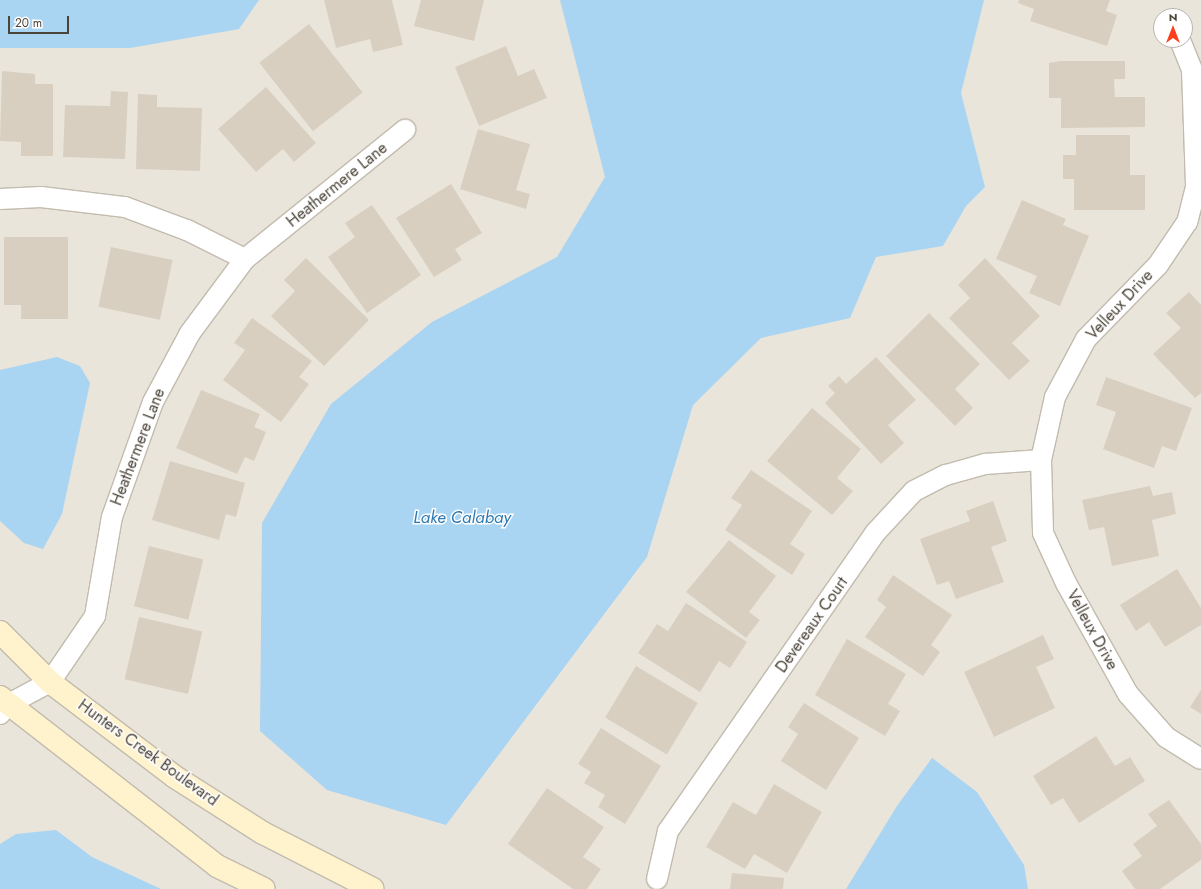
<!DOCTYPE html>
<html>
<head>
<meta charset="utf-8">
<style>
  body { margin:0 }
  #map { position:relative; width:1201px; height:889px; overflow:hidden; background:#f6f3ec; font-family:Jost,sans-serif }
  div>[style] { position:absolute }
  .residential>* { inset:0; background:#eae5da }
  .water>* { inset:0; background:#a9d4f2 }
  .building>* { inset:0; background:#d8cfc1; transform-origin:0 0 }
  .roads { filter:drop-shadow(1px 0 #c2bbae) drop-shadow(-1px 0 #c2bbae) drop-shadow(0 1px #c2bbae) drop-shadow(0 -1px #c2bbae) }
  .street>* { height:20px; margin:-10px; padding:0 10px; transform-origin:10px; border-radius:10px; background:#fff }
  .secondary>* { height:22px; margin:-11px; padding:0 11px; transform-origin:11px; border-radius:11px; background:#fff3cd }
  span { translate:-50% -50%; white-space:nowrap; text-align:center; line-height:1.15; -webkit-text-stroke:3px #fff; paint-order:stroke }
  .street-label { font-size:16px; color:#4b4439 }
  .water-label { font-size:17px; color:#2e7ab2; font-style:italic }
  .north { position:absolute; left:1153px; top:8px; width:40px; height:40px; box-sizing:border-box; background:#fff; border:1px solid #b7b4b0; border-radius:50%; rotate:0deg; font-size:11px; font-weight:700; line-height:16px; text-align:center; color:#4b4439 }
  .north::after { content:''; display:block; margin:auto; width:14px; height:18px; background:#fc3f1d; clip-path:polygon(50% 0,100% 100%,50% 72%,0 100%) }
  .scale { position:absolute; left:8px; top:16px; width:61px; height:18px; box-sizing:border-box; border:2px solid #4b4439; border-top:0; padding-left:5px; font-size:12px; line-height:14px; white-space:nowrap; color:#4b4439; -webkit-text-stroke:3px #fff; paint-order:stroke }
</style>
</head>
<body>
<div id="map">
  <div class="residential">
    <i style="clip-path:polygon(evenodd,0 0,1201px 0,1201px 889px,0 889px,0 0,1161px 16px,1185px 16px,1185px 40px,1161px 40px,1161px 16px)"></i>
  </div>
  <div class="water">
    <i style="clip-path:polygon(0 0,259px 0,239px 29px,130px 48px,0 48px)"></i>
    <i style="clip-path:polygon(560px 0,984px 0,961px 93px,985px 187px,966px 206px,943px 246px,876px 257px,850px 318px,761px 338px,693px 405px,647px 557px,446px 825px,327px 790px,260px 731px,262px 523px,331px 404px,432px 322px,557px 257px,605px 177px)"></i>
    <i style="clip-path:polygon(57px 357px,80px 366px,90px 383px,62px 514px,43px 549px,24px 543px,0 521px,0 370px)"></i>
    <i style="clip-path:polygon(932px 758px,977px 792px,1024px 865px,1028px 889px,846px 889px,897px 806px)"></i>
    <i style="clip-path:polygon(56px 830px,92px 857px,161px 889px,0 889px,0 844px,16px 834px)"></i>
  </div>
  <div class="building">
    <i style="clip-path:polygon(324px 0,392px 0,403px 45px,373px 52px,370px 39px,336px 48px)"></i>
    <i style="clip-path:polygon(421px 0,484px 0,474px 41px,414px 26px)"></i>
    <i style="clip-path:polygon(1019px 0,1110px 0,1106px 11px,1117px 15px,1107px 46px,1030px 21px,1034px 9px,1018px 3px)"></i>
    <i style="left:309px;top:24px;width:87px;height:63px;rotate:52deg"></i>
    <i style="clip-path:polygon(506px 46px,518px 76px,534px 69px,547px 98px,479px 126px,455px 67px)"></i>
    <i style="clip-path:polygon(1060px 61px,1125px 61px,1125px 79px,1114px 79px,1115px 97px,1145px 97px,1145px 127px,1061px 128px,1061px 98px,1049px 98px,1049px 63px)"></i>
    <i style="clip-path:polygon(2px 71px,35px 74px,35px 84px,53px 84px,53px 156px,21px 156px,21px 142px,0 141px)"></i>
    <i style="clip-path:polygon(266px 87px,316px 143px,294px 162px,283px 149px,256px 172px,218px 129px)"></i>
    <i style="clip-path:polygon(111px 91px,128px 92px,125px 159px,63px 157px,65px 105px,110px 106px)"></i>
    <i style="clip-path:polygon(138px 94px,157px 95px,157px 107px,202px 108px,200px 171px,136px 169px)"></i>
    <i style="clip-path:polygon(478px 129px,530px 144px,516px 190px,530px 194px,526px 209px,460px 189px)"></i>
    <i style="clip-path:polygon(1076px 135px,1130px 135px,1130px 175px,1145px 175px,1145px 210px,1074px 210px,1074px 179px,1063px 179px,1063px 155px,1076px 155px)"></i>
    <i style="clip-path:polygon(451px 184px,482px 233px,455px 249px,462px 260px,434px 277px,396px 218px)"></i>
    <i style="clip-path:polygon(1022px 200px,1066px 219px,1063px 225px,1089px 236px,1060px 306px,1029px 293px,1037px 276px,996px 259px)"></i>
    <i style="clip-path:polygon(372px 205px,421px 275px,367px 313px,328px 257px,355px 237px,345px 223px)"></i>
    <i style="clip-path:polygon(4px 237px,68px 237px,68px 319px,21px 319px,21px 305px,4px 305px)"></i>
    <i style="left:111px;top:247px;width:63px;height:61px;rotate:12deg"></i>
    <i style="clip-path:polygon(306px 258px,369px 320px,324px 366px,271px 316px,295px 291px,284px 280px)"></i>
    <i style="clip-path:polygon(985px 258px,1040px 316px,1012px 343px,1030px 361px,1009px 380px,949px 318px,970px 298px,958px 285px)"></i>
    <i style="clip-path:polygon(1189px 292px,1201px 305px,1201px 393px,1195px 398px,1153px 354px,1181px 328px,1166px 313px)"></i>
    <i style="clip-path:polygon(929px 313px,980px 364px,955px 389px,973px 408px,955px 426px,886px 356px)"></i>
    <i style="clip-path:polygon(252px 318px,312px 361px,299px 377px,309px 384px,281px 422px,223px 380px,245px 350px,234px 343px)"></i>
    <i style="clip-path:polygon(876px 357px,916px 400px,888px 425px,904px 443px,881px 464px,825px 403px,835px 393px,828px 386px,839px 376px,846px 384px)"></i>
    <i style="clip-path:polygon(1106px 377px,1192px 408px,1176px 451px,1162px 446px,1154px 468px,1103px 449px,1116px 412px,1096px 405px)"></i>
    <i style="clip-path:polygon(201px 390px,260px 414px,254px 427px,266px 432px,254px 461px,245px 457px,237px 474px,176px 448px)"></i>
    <i style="clip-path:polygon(812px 408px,861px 449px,837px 478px,853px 491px,832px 515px,767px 461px)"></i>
    <i style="clip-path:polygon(170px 461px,245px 483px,236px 517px,226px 514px,219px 540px,152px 520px)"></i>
    <i style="clip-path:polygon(751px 470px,812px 511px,790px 544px,805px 554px,792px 575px,725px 530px,742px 505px,731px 498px)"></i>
    <i style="clip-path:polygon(1150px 486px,1153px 496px,1172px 492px,1176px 514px,1152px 520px,1159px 556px,1112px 566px,1104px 527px,1089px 530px,1082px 500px)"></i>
    <i style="clip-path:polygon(993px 501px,1007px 541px,991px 547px,1004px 582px,956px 599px,949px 581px,937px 585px,920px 539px,970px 521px,966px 511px)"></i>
    <i style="clip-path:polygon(729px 540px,776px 576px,749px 612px,760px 620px,746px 638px,686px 592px)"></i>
    <i style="left:149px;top:546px;width:56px;height:62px;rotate:14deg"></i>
    <i style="clip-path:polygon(1177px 569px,1201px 608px,1201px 625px,1165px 647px,1149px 622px,1136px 631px,1120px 605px)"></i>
    <i style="clip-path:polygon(893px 575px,952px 615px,931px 645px,940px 652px,923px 676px,865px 637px,886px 607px,877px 600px)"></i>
    <i style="clip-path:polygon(686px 603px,747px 642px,730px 668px,719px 661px,700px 692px,638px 653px,657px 624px,668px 631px)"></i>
    <i style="left:139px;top:617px;width:65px;height:64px;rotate:13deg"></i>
    <i style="clip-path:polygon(1043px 635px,1054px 659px,1036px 667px,1055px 708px,994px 737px,964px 672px)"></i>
    <i style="clip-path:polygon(847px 639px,906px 674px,888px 704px,900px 711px,885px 736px,815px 695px)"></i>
    <i style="left:636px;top:666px;width:72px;height:60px;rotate:31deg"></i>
    <i style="clip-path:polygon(1201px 690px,1201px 714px,1190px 707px)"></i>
    <i style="clip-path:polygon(804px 703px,859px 738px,826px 790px,781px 761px,798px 734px,788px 727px)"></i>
    <i style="clip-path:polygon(601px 728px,661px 766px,625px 824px,598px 807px,605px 795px,584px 783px,591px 772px,578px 764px)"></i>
    <i style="clip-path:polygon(1096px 736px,1115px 766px,1130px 757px,1145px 781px,1079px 823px,1063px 798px,1051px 805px,1033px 776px)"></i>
    <i style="clip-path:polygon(774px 784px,822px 812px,787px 873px,754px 854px,745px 869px,706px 847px,733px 802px,756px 815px)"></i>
    <i style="clip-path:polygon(547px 788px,604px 827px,583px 857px,601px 869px,587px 889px,573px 889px,508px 844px)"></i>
    <i style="clip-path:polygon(1169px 800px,1201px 844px,1201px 860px,1160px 889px,1135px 889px,1122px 871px,1142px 856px,1133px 844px,1157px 826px,1148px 814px)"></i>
    <i style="clip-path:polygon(732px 873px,784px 878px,783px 889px,730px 889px)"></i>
  </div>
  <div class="roads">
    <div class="street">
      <i style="left:1180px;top:40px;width:32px;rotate:68deg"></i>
      <i style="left:1192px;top:70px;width:117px;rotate:88deg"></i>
      <i style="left:1196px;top:187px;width:36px;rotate:104deg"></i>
      <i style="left:1187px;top:222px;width:52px;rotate:124deg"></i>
      <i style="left:1158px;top:265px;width:103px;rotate:134.2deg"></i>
      <i style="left:1086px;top:339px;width:66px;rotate:118.1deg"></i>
      <i style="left:1055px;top:397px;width:65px;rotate:102.5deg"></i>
      <i style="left:1041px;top:460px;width:73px;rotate:88.4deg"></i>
      <i style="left:1043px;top:533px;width:55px;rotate:65.3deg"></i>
      <i style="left:1066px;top:583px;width:127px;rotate:60.8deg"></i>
      <i style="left:1128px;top:694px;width:57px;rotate:48.5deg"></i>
      <i style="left:1166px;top:737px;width:41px;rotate:32.2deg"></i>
      <i style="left:0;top:199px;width:41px;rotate:-2.8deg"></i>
      <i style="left:41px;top:197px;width:85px;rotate:6.8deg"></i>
      <i style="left:125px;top:207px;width:66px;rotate:20.4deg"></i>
      <i style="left:187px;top:230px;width:65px;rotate:26.6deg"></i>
      <i style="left:0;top:714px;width:11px;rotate:-52deg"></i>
      <i style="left:7px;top:705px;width:49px;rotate:-28.1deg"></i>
      <i style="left:50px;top:682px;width:80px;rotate:-55.7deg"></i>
      <i style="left:95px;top:616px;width:100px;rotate:-80.3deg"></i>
      <i style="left:112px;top:517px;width:122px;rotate:-70.4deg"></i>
      <i style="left:153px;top:402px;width:78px;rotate:-61.8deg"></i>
      <i style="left:190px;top:333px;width:92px;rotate:-53.4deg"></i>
      <i style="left:245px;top:259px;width:206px;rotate:-38.9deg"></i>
      <i style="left:657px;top:879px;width:49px;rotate:-77.1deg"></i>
      <i style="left:668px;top:831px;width:364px;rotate:-55.2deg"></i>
      <i style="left:876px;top:532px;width:56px;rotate:-47.2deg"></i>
      <i style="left:914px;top:491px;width:36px;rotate:-27deg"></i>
      <i style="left:946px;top:475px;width:41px;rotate:-15.8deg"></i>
      <i style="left:985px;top:464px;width:56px;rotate:-4.1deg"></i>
    </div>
    <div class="secondary">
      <i style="left:0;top:632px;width:71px;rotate:45deg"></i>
      <i style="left:50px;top:682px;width:157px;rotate:37.2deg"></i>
      <i style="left:175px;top:777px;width:104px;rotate:32.5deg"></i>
      <i style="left:263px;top:833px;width:123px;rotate:27deg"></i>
      <i style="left:0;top:697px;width:275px;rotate:37.9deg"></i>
      <i style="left:217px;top:866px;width:52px;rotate:26.1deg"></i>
    </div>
  </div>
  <div class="street-label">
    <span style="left:337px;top:185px;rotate:-39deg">Heathermere Lane</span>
    <span style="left:1120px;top:305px;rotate:-47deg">Velleux Drive</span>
    <span style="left:138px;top:447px;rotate:-69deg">Heathermere Lane</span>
    <span style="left:812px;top:625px;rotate:-55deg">Devereaux Court</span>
    <span style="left:1092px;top:630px;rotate:61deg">Velleux Drive</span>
    <span style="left:148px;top:753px;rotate:36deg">Hunters Creek Boulevard</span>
  </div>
  <div class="water-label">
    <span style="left:462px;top:518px">Lake Calabay</span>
  </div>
  <div class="north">N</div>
  <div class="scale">20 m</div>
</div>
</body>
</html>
